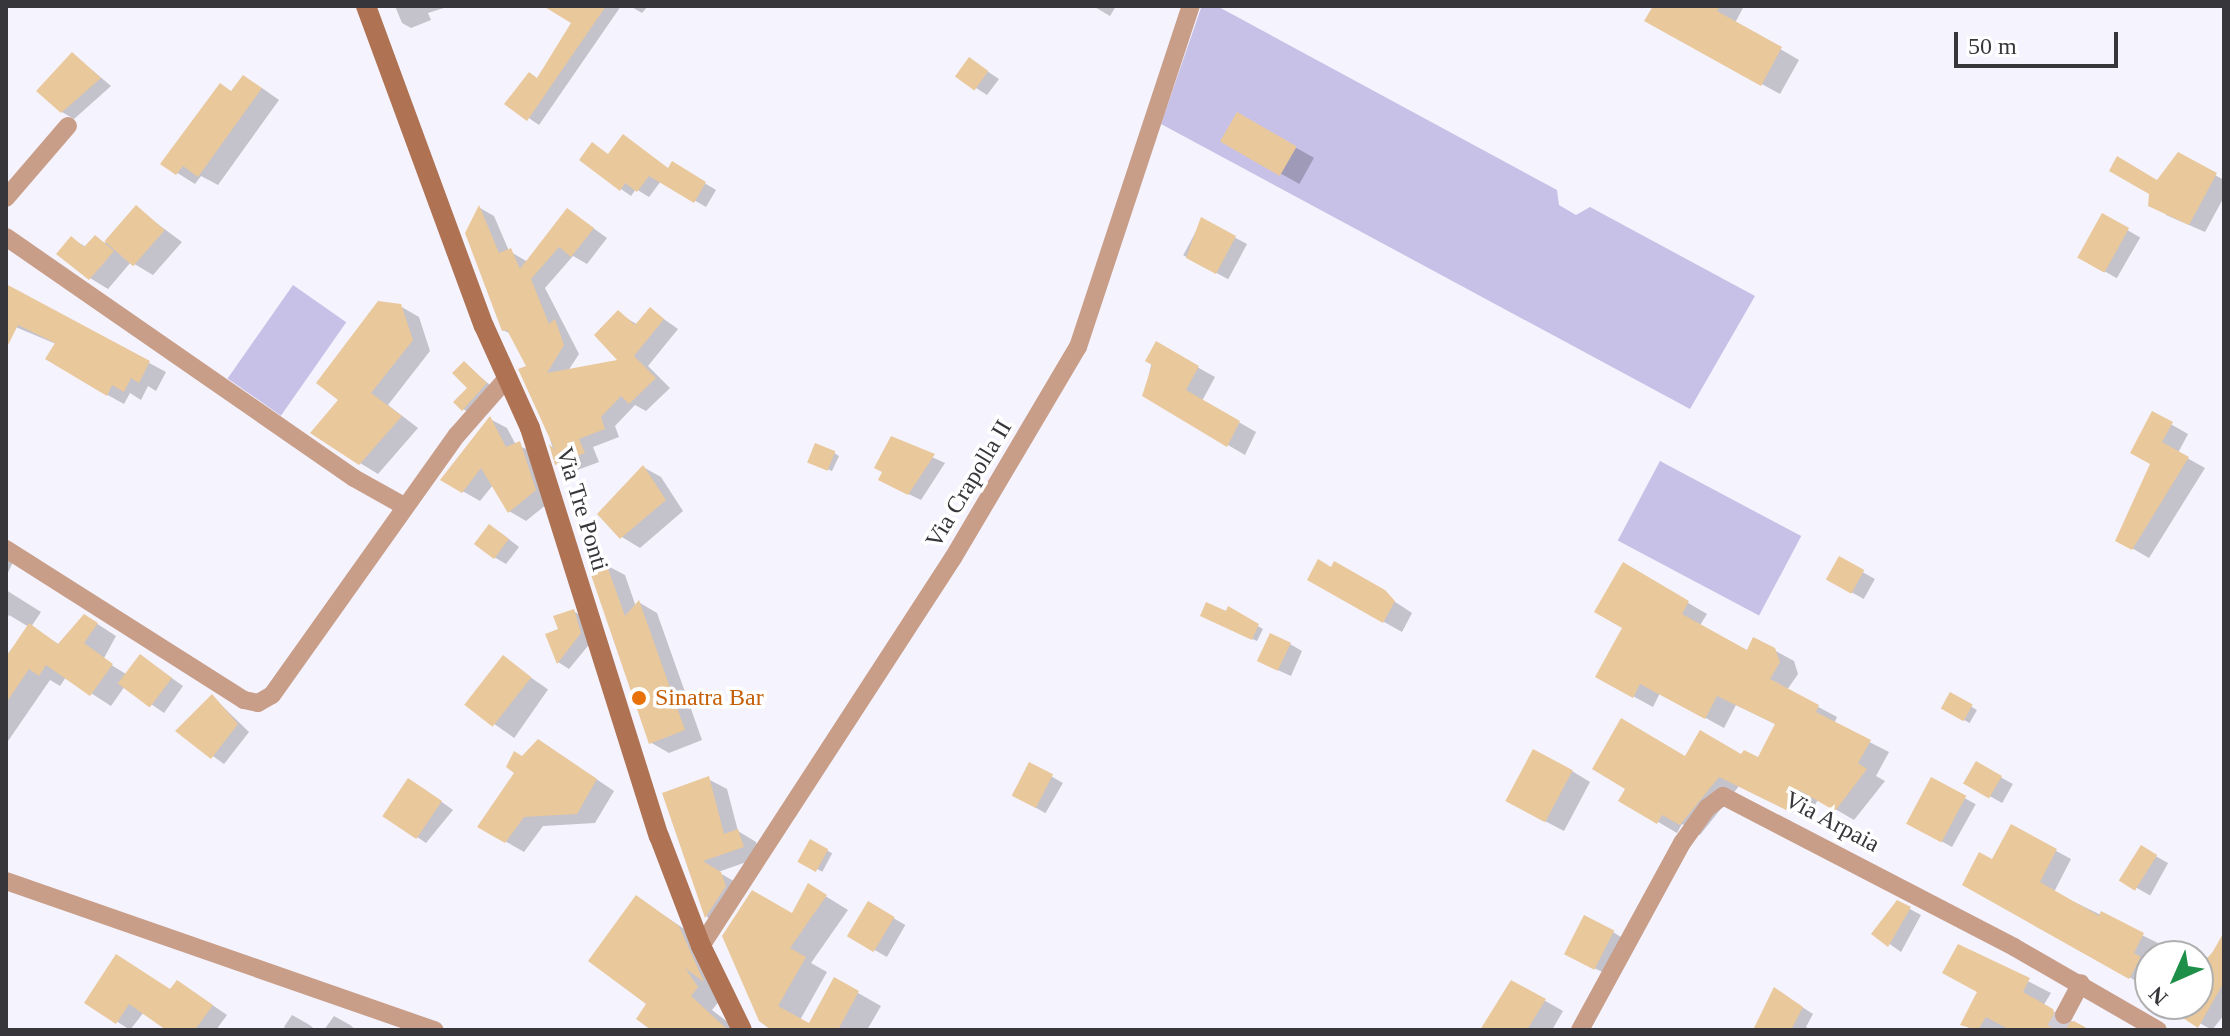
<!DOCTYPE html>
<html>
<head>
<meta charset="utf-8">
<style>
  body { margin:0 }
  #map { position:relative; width:2230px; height:1036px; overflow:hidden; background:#f5f3fe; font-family:"Times New Roman",serif }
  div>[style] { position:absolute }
  .green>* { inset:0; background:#c7c1e7; transform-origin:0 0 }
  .shadow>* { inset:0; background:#0003; transform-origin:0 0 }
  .building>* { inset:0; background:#e9c89b; transform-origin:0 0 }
  .street-tunnel>* { height:18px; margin-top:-9px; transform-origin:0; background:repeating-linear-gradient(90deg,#cfcdd7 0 18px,transparent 0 27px) }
  .street>* { height:18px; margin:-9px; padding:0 9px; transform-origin:9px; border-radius:9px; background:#c89e89 }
  .secondary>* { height:20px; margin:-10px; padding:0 10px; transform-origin:10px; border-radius:10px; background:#af7354 }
  .dots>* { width:22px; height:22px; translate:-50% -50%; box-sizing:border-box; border:4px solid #fff; border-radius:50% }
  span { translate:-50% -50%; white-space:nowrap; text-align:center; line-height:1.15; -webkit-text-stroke:7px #fff; paint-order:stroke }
  .street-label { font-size:24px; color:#37363a }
  .food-label { font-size:24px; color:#c56008 }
  .left { translate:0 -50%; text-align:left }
  .frame { position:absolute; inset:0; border:8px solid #37363a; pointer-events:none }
  .north { position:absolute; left:2134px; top:940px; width:80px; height:80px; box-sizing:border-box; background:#fff; border:2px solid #afafb0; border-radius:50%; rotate:225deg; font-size:22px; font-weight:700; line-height:32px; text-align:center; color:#37363a }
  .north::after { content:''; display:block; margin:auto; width:28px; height:36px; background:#1e8f49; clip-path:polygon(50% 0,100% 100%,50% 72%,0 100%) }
  .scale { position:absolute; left:1954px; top:32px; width:164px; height:36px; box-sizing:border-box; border:4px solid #37363a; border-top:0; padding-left:10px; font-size:24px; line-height:28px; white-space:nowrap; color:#37363a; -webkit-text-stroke:6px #fff; paint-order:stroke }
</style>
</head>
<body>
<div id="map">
  <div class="green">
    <i style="clip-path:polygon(1217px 6px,1557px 190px,1559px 205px,1576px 215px,1590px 207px,1755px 296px,1690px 409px,1161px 124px,1201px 8px)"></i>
    <i style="left:293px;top:285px;width:65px;height:114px;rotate:35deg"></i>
    <i style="left:1660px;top:461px;width:160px;height:90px;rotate:28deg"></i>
  </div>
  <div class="shadow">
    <i style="clip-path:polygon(395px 6px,450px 6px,428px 13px,431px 20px,411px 28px,402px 23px)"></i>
    <i style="clip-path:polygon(547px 6px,621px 6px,539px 125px,507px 103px,539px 80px,574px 22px)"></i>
    <i style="clip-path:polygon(630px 6px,648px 6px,642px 13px)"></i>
    <i style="clip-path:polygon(1093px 6px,1116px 6px,1110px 16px)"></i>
    <i style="clip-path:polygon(1655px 6px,1744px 6px,1735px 23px,1799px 60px,1780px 94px,1647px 21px)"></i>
    <i style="clip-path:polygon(73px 54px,111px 86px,74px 119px,62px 112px)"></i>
    <i style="clip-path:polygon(981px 67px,999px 79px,987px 95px,976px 88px)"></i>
    <i style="clip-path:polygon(262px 88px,279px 100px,218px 185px,201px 176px,195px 184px,163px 164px,233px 93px)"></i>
    <i style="left:1237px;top:115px;width:88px;height:30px;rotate:29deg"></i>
    <i style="clip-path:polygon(609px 155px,670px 170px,673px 164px,716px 190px,706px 207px,661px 181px,649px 197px,636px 189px,631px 196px,621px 189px)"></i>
    <i style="clip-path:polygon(2178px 155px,2224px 180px,2224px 197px,2205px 232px,2166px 215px,2158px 182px)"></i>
    <i style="clip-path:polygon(136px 208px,182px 242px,153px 275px,131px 262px,108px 289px,90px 278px,72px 239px,86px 247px,95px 237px,105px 243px)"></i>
    <i style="clip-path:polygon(480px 208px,494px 216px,509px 251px,528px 262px,568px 210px,607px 238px,587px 264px,573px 256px,545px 288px,579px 354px,568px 371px,621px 361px,618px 313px,638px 325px,651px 310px,678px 329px,648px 366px,670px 388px,646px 411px,635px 405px,615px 426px,619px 437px,593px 447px,599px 462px,572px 472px,557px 463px,529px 367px,513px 335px,503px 330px,468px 233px)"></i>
    <i style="left:2103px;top:216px;width:43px;height:47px;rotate:30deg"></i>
    <i style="left:1202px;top:220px;width:51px;height:40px;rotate:28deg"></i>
    <i style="clip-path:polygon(6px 286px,166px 372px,156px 391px,148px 386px,141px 400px,130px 393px,124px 404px,93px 387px,56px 344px,6px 323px)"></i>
    <i style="clip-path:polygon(400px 306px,419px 317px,430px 351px,388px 405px,418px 428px,378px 474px,360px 463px,341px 400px)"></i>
    <i style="clip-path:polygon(1156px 344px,1215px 377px,1202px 401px,1256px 432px,1245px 455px,1144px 396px)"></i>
    <i style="clip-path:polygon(464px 363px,497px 391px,475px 416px,463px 409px,470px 388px)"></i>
    <i style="clip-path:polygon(2153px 414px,2188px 434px,2178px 453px,2205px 468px,2149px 558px,2118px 540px,2153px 464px)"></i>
    <i style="clip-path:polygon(490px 419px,507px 428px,516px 445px,537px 453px,552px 500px,526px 521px,509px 511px,493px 485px,480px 501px,443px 480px)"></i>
    <i style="clip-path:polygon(892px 439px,945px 463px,921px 500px,892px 486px)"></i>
    <i style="clip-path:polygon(834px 453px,839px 456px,832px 471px,815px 464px)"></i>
    <i style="clip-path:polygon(643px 467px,661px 477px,683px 511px,640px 548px,622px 537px)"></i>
    <i style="clip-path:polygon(501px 533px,519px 547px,506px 564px,494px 557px)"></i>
    <i style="clip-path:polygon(6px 558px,13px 562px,6px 577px)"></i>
    <i style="left:1839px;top:559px;width:41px;height:23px;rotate:29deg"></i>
    <i style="clip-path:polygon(606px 565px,625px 575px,636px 607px,640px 603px,657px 613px,702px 740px,669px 753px,650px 742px)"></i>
    <i style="clip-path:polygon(1624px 565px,1707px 614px,1699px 627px,1748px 653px,1774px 650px,1794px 661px,1798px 674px,1787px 690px,1837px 717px,1834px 724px,1889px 752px,1876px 776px,1885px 781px,1854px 820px,1818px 799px,1808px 820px,1739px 786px,1700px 835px,1682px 824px,1677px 833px,1621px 800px,1686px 758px,1758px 760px,1777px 725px,1736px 705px,1724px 728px,1660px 693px,1653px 707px,1616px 687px,1624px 628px)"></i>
    <i style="clip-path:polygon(1332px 569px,1353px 574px,1412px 613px,1402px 632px,1309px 580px)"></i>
    <i style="clip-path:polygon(6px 590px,41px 612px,31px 627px,60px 645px,85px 616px,116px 636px,103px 660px,126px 674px,152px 664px,183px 686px,164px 713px,125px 686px,111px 706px,66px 677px,60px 686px,50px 680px,6px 744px,6px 656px,29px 627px,9px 615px,6px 621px)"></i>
    <i style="clip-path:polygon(1229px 609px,1263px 629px,1257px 641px,1207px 618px)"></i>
    <i style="clip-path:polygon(573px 611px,585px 618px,592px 641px,569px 669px,558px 662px,560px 630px)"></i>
    <i style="clip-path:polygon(1290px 644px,1302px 651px,1291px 676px,1271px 667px)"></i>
    <i style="left:503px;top:658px;width:55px;height:59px;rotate:35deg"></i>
    <i style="left:1951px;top:695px;width:30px;height:15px;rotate:30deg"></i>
    <i style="clip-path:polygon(213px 697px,249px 732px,224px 764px,178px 731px)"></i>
    <i style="clip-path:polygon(556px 752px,614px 791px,595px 823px,543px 826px,524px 852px,479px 826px,517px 773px)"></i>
    <i style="left:1030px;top:764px;width:38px;height:35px;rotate:30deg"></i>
    <i style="left:1977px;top:764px;width:41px;height:22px;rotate:29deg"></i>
    <i style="clip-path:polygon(1572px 771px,1590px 782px,1564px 831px,1526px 811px)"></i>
    <i style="clip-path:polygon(708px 779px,727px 789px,738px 831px,756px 842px,761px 857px,718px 872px,739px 884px,724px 927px,707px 917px,664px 794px)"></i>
    <i style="left:1932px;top:780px;width:50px;height:49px;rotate:29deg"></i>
    <i style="clip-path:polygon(421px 787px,453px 810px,426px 843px,385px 815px)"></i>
    <i style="clip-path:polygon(2012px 827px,2071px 859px,2054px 892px,2158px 943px,2150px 956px,2145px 986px,1964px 884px,1993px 861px)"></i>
    <i style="left:811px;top:842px;width:24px;height:21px;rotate:28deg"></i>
    <i style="left:2141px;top:848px;width:31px;height:37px;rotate:29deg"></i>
    <i style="clip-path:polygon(809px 886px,848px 910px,811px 963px,827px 972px,800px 1020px,810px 1026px,835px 980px,881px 1006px,867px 1030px,774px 1030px,793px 915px)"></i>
    <i style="clip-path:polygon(637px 897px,702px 941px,725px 994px,712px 1010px,738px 1030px,651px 1030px)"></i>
    <i style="clip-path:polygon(1897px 902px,1921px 915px,1901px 952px,1874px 933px)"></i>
    <i style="left:869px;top:904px;width:42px;height:37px;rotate:30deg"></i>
    <i style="clip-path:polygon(1613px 932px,1624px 939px,1611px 976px,1579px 961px)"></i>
    <i style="clip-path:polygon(2224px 935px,2224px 1015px,2212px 1030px,2166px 1004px,2198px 1004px,2198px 961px,2204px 965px)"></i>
    <i style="clip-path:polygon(1959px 946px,2051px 993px,2043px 1006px,2088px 1030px,1973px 1030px,1962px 1024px,1980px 992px)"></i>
    <i style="clip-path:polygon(1512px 982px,1563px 1011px,1552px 1030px,1482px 1030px)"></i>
    <i style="clip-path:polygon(171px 991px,192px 991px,227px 1015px,216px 1030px,169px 1030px,144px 1012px,130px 1030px,87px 1002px)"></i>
    <i style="clip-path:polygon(1785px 996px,1813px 1014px,1806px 1027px,1811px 1030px,1762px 1030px)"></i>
    <i style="clip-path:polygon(292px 1015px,308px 1024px,316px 1030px,288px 1030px,284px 1027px)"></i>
    <i style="clip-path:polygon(334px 1016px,350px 1025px,356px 1030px,324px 1030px)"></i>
  </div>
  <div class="building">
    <i style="clip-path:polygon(543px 6px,606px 6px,527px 121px,504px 104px,529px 72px,537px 78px,571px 23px)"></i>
    <i style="clip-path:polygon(1653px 6px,1720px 6px,1717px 11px,1782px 47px,1761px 86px,1644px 21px)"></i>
    <i style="clip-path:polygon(72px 52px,101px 78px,61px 113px,36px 91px)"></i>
    <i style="left:969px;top:57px;width:24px;height:24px;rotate:36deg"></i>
    <i style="clip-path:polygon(243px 75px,262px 88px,198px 177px,183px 166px,176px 175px,160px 164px,220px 83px,231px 91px)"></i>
    <i style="left:1237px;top:112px;width:69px;height:34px;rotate:30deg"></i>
    <i style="clip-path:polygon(623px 134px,668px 168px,672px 161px,706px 182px,694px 203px,649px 176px,637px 192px,625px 183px,620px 191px,579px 160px,592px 142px,608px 154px)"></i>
    <i style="clip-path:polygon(2178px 152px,2217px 173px,2189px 225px,2148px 206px,2149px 194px,2109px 171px,2117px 156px,2157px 180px)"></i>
    <i style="left:136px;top:205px;width:38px;height:48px;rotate:41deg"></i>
    <i style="clip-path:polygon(479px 205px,499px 253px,511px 248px,520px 269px,567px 208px,594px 228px,571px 257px,559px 247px,531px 279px,549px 324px,555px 319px,564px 345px,547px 373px,617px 360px,594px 335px,618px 310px,635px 325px,650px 307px,664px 319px,634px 356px,656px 378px,629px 404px,621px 396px,601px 417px,605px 429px,579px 439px,585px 453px,555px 465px,549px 444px,555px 450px,518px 369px,526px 366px,507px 330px,502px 331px,465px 233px)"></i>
    <i style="left:2102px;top:213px;width:31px;height:51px;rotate:29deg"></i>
    <i style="clip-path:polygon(1201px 217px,1236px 236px,1216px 274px,1186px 258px)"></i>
    <i style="clip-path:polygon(95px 235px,114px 251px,89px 280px,56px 254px,71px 236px,84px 247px)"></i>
    <i style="clip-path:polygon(6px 284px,150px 361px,139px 383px,131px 378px,124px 392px,112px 385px,107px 396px,45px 359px,55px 343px,18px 325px,6px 349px)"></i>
    <i style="clip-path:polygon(378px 301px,401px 304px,413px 340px,371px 393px,402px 416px,359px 465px,310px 433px,338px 400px,316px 383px)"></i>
    <i style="clip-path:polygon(1156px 341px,1199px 366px,1186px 390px,1240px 421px,1227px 447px,1142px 396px,1152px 365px,1145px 361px)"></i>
    <i style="clip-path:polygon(464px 361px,487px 383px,462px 411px,453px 402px,467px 388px,452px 373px)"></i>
    <i style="clip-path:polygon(2152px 411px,2173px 422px,2162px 442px,2189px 457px,2132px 550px,2115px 541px,2150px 464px,2130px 453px)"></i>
    <i style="clip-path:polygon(490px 416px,506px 447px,520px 441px,536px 490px,508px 513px,481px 468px,462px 493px,440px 480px)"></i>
    <i style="clip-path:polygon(891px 436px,935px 454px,908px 495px,878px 480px,882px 472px,874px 468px)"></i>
    <i style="left:815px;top:443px;width:22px;height:21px;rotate:22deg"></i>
    <i style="clip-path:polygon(643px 465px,666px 500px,620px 539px,597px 514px)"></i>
    <i style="left:489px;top:524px;width:25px;height:25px;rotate:37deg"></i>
    <i style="left:1839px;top:556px;width:29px;height:27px;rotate:29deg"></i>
    <i style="clip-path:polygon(1318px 559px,1331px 567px,1334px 561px,1385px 590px,1395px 601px,1383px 623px,1307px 580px)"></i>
    <i style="clip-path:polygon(1623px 562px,1689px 601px,1682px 614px,1747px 650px,1753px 637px,1775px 648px,1780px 662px,1770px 679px,1819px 705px,1816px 712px,1871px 740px,1858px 763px,1867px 769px,1835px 811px,1799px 790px,1788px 811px,1719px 777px,1680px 825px,1662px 815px,1657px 824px,1618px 801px,1625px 789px,1592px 769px,1621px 718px,1685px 756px,1700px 730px,1741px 754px,1744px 750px,1758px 757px,1775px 724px,1717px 696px,1705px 719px,1640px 684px,1633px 698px,1595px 677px,1622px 628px,1594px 612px)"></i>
    <i style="clip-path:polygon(606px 563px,625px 616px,639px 600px,685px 730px,649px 744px,589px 569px)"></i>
    <i style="clip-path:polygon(1206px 602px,1226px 611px,1228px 606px,1259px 624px,1252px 640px,1200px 616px)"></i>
    <i style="clip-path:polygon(574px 609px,581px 633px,557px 664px,545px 634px,558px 629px,553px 616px)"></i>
    <i style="clip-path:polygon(84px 614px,98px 623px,84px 643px,113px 664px,90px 696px,46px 665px,39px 676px,29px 669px,6px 703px,6px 657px,29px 623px,58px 644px)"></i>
    <i style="left:1270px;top:633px;width:23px;height:31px;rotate:25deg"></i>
    <i style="left:140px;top:654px;width:40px;height:37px;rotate:37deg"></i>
    <i style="left:503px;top:655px;width:36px;height:63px;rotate:38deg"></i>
    <i style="left:1950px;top:692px;width:26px;height:19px;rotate:29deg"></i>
    <i style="clip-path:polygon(212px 694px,238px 724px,211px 759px,175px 731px)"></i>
    <i style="clip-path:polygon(538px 739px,597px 779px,577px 814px,524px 817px,505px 843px,477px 827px,514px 773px,506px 767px,514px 751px,522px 756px)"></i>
    <i style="left:1533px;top:749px;width:45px;height:59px;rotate:28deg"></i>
    <i style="left:1976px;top:761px;width:30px;height:26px;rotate:30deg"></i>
    <i style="left:1029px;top:762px;width:27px;height:38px;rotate:27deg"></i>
    <i style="clip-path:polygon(709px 776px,724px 834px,738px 829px,744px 847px,703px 861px,721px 872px,726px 886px,705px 918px,662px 793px)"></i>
    <i style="left:1931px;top:777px;width:40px;height:53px;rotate:28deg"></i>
    <i style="left:408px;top:778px;width:41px;height:46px;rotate:34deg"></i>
    <i style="clip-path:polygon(2011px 824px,2057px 849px,2040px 882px,2099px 916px,2101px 911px,2144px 933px,2134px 953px,2141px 957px,2129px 979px,1962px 885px,1979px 852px,1992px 859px)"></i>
    <i style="left:810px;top:839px;width:21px;height:26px;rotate:29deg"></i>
    <i style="left:2141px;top:845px;width:19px;height:42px;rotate:32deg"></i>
    <i style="clip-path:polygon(808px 883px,827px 895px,790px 948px,806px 957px,778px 1006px,809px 1023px,834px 977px,859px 991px,838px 1030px,771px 1030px,759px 1021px,722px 936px,752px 890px,792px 913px)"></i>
    <i style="clip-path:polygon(636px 895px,679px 926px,704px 982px,685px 968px,698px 987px,691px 996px,728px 1030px,651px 1030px,636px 1019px,646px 1004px,588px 961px)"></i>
    <i style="clip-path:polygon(1897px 900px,1911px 907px,1888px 947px,1871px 934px)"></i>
    <i style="left:868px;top:901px;width:31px;height:41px;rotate:31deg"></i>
    <i style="left:1584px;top:915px;width:34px;height:44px;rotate:27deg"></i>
    <i style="clip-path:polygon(2224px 932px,2224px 982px,2198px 1028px,2162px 1004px,2198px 1004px,2198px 959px,2203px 962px,2212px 953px)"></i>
    <i style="clip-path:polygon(1958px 944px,2030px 978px,2023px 992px,2053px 1009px,2058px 1025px,2074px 1021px,2090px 1030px,2010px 1030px,1986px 1017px,1978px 1030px,1960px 1025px,1977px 992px,1942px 973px)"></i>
    <i style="clip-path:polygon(116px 954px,170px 989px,177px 980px,213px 1005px,195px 1030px,166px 1030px,129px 1004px,116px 1024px,84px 1003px)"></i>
    <i style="clip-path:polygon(1511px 980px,1546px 999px,1527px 1030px,1480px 1030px)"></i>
    <i style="clip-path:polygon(1774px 987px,1803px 1007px,1791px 1030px,1753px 1030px)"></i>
  </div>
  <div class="street-tunnel">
    <i style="left:2055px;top:1030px;width:17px;rotate:-59deg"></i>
  </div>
  <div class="street">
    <i style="left:6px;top:198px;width:95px;rotate:-49.3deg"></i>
    <i style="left:6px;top:237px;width:423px;rotate:34.7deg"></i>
    <i style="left:354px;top:478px;width:57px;rotate:29.2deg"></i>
    <i style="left:6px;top:549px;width:282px;rotate:32.4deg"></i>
    <i style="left:244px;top:700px;width:14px;rotate:12deg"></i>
    <i style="left:258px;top:703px;width:16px;rotate:-30deg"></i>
    <i style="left:272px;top:695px;width:319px;rotate:-54.6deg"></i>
    <i style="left:457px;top:435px;width:76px;rotate:-48.7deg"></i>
    <i style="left:6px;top:881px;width:454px;rotate:19.2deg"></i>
    <i style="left:701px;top:946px;width:463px;rotate:-57deg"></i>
    <i style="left:953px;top:558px;width:245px;rotate:-59.4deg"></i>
    <i style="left:1078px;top:347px;width:359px;rotate:-71.7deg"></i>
    <i style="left:2064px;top:1015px;width:36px;rotate:-62deg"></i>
    <i style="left:1580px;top:1030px;width:213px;rotate:-61.4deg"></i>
    <i style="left:1682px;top:843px;width:43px;rotate:-54.5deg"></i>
    <i style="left:1707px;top:808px;width:20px;rotate:-37deg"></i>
    <i style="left:1723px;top:796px;width:328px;rotate:27.4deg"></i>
    <i style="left:2014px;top:947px;width:166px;rotate:30deg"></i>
  </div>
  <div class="secondary">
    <i style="left:366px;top:6px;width:341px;rotate:69.8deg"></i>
    <i style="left:484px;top:326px;width:112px;rotate:65.7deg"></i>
    <i style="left:530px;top:428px;width:428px;rotate:72.5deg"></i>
    <i style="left:659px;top:836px;width:118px;rotate:69.1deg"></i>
    <i style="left:701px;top:946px;width:93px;rotate:64deg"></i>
  </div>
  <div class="dots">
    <i style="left:639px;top:698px;background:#e8710a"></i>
  </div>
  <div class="street-label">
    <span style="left:969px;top:484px;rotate:-59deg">Via Crapolla II</span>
    <span style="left:582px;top:509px;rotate:73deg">Via Tre Ponti</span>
    <span style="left:1832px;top:822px;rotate:28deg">Via Arpaia</span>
  </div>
  <div class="food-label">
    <span class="left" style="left:655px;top:698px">Sinatra Bar</span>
  </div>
  <div class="frame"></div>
  <div class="north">N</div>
  <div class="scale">50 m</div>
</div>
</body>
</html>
